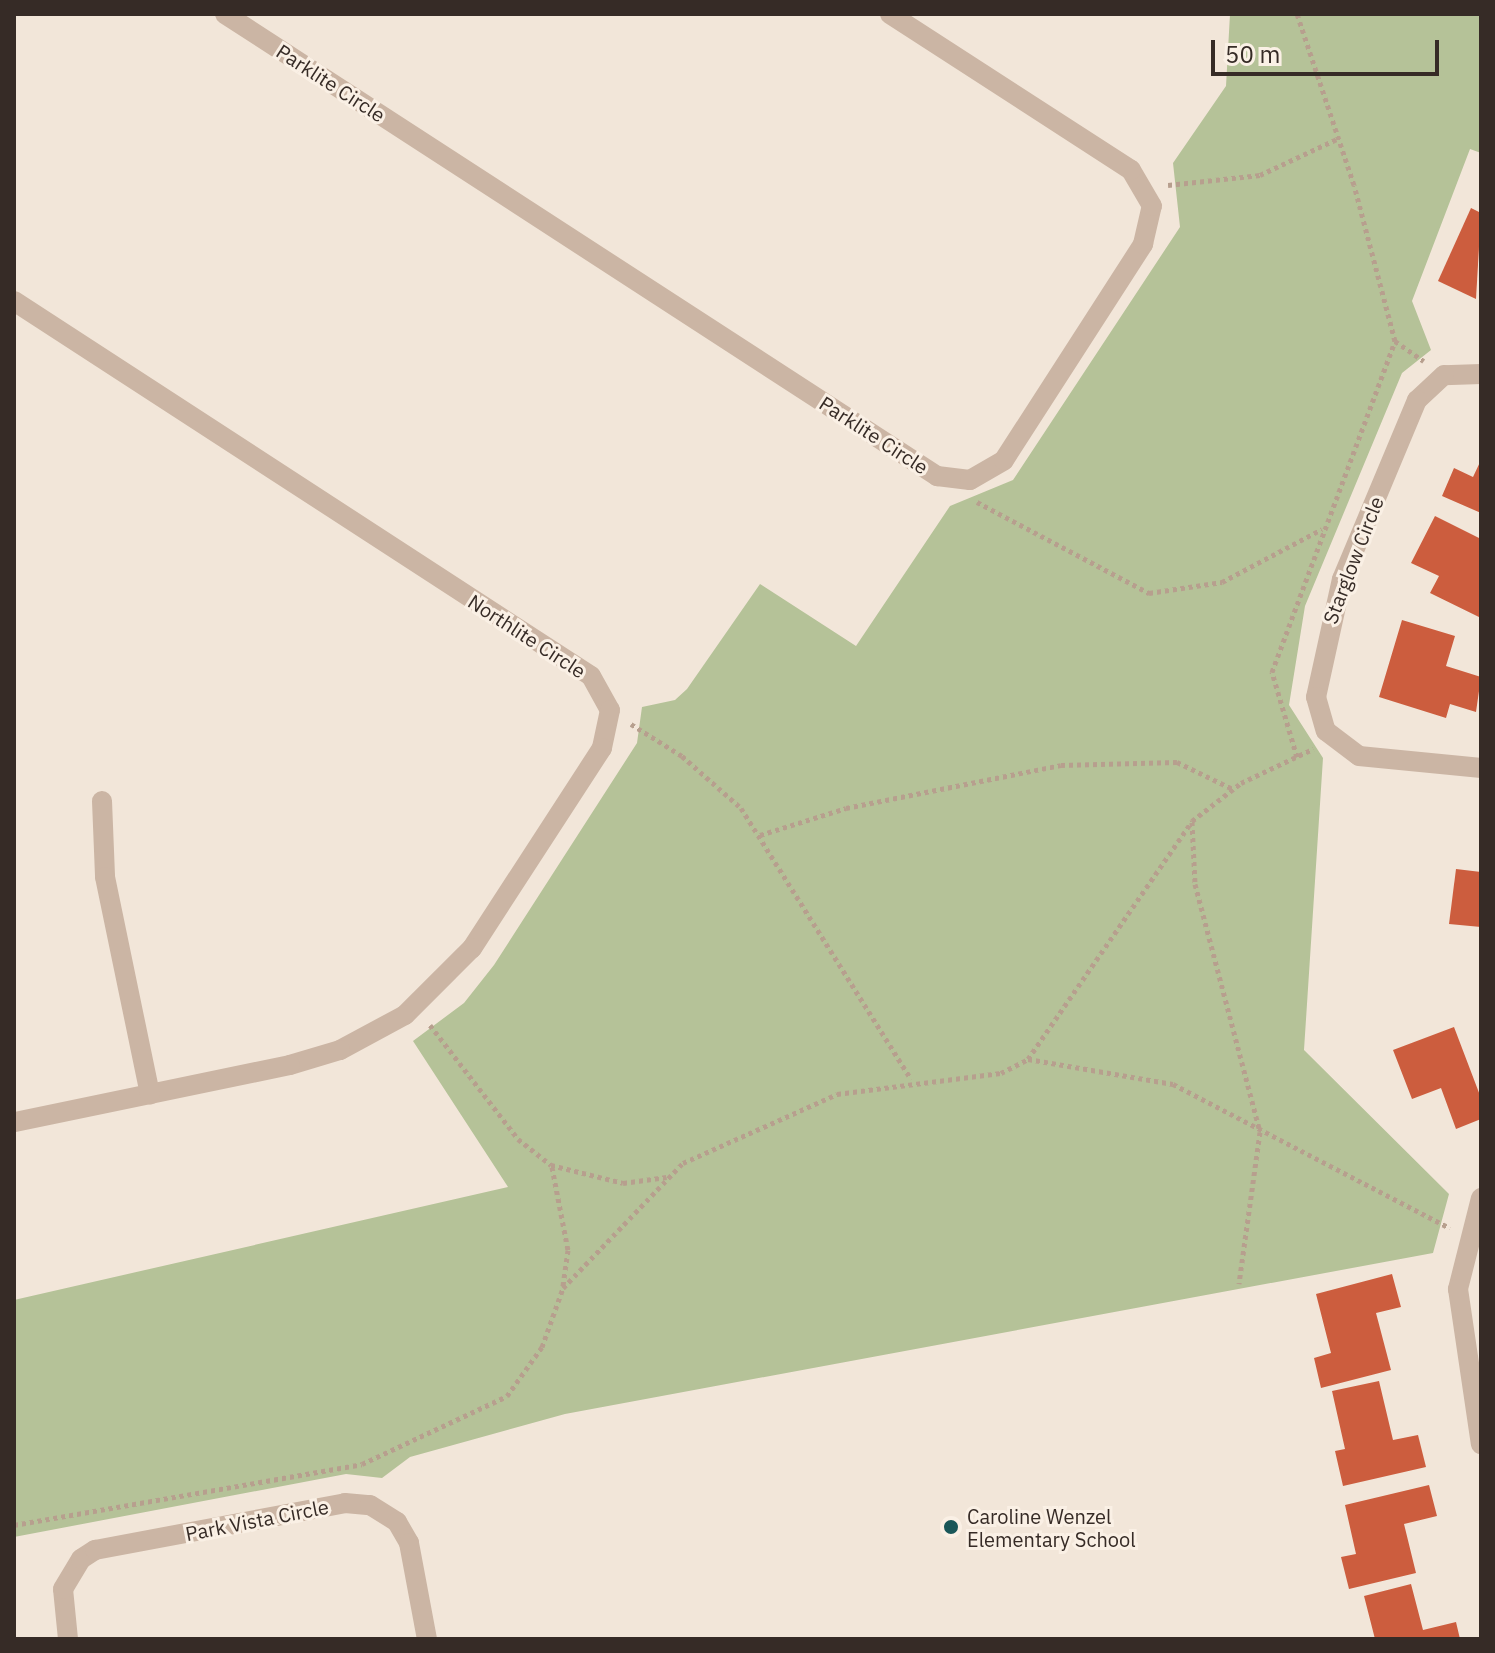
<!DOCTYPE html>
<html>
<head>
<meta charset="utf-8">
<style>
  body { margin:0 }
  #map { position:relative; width:1495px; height:1653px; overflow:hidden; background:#f2e6d9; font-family:"IBM Plex Sans",sans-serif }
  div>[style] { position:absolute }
  .green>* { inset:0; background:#b5c298 }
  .building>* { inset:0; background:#cc5d3e }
  .path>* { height:5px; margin-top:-2.5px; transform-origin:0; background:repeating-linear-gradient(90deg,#b79f8e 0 4px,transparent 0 8px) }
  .minor>* { height:20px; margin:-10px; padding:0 10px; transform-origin:10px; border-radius:10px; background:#cbb5a4 }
  .dots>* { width:22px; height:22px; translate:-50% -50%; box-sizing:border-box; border:4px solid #faf0e5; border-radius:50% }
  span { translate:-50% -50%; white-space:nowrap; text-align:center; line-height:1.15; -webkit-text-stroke:6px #faf0e5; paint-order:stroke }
  .street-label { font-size:20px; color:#362b26 }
  .poi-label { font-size:20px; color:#362b26 }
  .left { translate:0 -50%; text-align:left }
  .frame { position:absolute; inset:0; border:16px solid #362b26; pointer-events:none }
  .scale { position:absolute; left:1211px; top:40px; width:228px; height:36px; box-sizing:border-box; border:4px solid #362b26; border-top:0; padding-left:10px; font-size:24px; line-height:28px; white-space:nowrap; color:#362b26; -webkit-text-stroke:6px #faf0e5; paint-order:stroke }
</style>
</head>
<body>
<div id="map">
  <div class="green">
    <i style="clip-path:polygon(1230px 14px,1481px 14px,1481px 153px,1470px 149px,1412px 301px,1431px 350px,1402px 373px,1305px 606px,1289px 705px,1323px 758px,1304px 1050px,1449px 1194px,1433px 1253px,565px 1414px,410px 1457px,382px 1478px,346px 1474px,14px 1537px,14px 1300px,508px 1187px,413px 1041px,464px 1003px,494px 965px,637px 743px,642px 707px,675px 700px,687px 689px,760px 584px,856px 646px,950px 506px,1013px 480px,1180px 227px,1173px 163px,1226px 86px)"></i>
  </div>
  <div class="building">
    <i style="clip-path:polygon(1471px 208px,1481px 213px,1476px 299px,1438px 281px)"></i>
    <i style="clip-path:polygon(1481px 460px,1481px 513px,1442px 496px,1454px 468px,1473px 477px)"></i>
    <i style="clip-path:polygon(1435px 516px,1481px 539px,1481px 618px,1430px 593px,1439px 576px,1411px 563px)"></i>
    <i style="clip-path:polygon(1402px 620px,1455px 636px,1446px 666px,1481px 677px,1476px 712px,1450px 704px,1446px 718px,1379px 697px)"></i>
    <i style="clip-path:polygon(1456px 869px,1481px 872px,1481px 927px,1449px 924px)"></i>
    <i style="clip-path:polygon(1454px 1027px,1481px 1098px,1481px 1119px,1456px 1129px,1441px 1088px,1412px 1099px,1393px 1050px)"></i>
    <i style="clip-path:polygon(1392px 1274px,1401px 1307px,1376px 1313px,1391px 1370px,1321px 1388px,1314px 1358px,1331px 1353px,1316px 1294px)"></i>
    <i style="clip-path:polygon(1379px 1381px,1393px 1440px,1418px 1435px,1426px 1467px,1343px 1486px,1335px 1451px,1345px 1449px,1332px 1391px)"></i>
    <i style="clip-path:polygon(1429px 1485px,1437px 1516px,1404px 1524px,1416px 1573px,1349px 1589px,1341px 1557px,1356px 1554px,1345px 1505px)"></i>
    <i style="clip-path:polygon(1411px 1584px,1423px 1630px,1456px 1622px,1460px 1639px,1375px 1639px,1364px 1596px)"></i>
  </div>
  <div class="path">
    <i style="left:1168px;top:185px;width:93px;rotate:-6.2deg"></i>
    <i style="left:1260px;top:175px;width:85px;rotate:-25.1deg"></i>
    <i style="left:1395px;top:341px;width:35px;rotate:35deg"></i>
    <i style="left:977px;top:502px;width:195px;rotate:27.9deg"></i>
    <i style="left:1149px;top:593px;width:74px;rotate:-8.6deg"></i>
    <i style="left:1222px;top:582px;width:113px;rotate:-27.9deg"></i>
    <i style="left:631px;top:724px;width:60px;rotate:32.1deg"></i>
    <i style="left:682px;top:756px;width:79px;rotate:41.4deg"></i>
    <i style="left:741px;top:808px;width:320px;rotate:57.9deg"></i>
    <i style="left:1297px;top:757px;width:89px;rotate:-106.4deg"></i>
    <i style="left:1272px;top:672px;width:353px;rotate:-69.6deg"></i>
    <i style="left:1395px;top:341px;width:161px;rotate:-104.7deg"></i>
    <i style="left:1354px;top:185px;width:180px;rotate:-108.4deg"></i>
    <i style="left:1192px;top:822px;width:62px;rotate:87.2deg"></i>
    <i style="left:1195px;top:884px;width:256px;rotate:75.3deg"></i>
    <i style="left:1260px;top:1132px;width:153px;rotate:97.9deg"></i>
    <i style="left:760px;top:835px;width:90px;rotate:-17.4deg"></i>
    <i style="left:846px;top:808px;width:219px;rotate:-11.3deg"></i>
    <i style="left:1061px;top:765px;width:116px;rotate:-1.5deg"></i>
    <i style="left:1177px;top:762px;width:62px;rotate:25.7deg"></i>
    <i style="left:430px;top:1025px;width:144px;rotate:52.3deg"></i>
    <i style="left:518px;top:1139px;width:42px;rotate:38.2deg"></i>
    <i style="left:551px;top:1165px;width:74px;rotate:14deg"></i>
    <i style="left:623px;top:1183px;width:44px;rotate:-7.8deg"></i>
    <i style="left:1028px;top:1059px;width:147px;rotate:9.8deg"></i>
    <i style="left:1173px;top:1084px;width:312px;rotate:27.5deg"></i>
    <i style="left:552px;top:1167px;width:85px;rotate:79.1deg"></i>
    <i style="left:568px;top:1250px;width:37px;rotate:98deg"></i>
    <i style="left:14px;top:1525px;width:353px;rotate:-9.9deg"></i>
    <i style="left:362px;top:1464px;width:160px;rotate:-25.1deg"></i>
    <i style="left:507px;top:1396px;width:60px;rotate:-54.5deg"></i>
    <i style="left:542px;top:1347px;width:63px;rotate:-70.4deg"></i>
    <i style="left:563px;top:1288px;width:173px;rotate:-46.2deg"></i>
    <i style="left:683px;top:1163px;width:169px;rotate:-24.1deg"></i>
    <i style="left:837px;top:1094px;width:165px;rotate:-7.3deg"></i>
    <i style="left:1001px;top:1073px;width:30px;rotate:-27deg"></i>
    <i style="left:1028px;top:1059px;width:289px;rotate:-55.4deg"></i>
    <i style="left:1192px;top:821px;width:62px;rotate:-37.8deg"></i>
    <i style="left:1241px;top:783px;width:80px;rotate:-25.3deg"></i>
  </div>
  <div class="minor">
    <i style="left:225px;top:14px;width:849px;rotate:32.98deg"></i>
    <i style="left:937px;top:476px;width:33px;rotate:7deg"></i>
    <i style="left:970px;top:480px;width:39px;rotate:-30deg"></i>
    <i style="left:1004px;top:460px;width:257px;rotate:-57.2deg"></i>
    <i style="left:1143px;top:244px;width:39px;rotate:-77deg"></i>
    <i style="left:1152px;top:206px;width:42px;rotate:-120.3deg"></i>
    <i style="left:1131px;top:170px;width:287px;rotate:-147.1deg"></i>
    <i style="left:14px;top:301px;width:688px;rotate:33.02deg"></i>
    <i style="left:591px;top:676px;width:39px;rotate:61deg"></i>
    <i style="left:610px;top:710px;width:39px;rotate:102deg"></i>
    <i style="left:602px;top:748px;width:239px;rotate:123deg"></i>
    <i style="left:472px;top:948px;width:95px;rotate:135deg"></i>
    <i style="left:405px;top:1015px;width:74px;rotate:151.7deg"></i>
    <i style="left:340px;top:1050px;width:52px;rotate:163.3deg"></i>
    <i style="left:290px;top:1065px;width:282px;rotate:168.3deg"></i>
    <i style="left:1481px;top:374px;width:37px;rotate:178deg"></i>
    <i style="left:1444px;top:375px;width:37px;rotate:137deg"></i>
    <i style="left:1417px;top:400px;width:194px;rotate:112.7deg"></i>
    <i style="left:1342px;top:579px;width:121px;rotate:102.4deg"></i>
    <i style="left:1316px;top:697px;width:35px;rotate:74deg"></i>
    <i style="left:1326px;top:731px;width:41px;rotate:37.1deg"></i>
    <i style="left:1359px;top:756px;width:123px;rotate:5.6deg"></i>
    <i style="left:102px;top:801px;width:76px;rotate:87.7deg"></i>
    <i style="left:105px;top:877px;width:222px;rotate:78.3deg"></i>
    <i style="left:1481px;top:1198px;width:94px;rotate:104.2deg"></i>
    <i style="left:1458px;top:1289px;width:157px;rotate:81.6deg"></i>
    <i style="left:68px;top:1639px;width:50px;rotate:-95.7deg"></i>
    <i style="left:63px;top:1589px;width:35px;rotate:-59deg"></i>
    <i style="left:81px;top:1559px;width:17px;rotate:-33deg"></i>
    <i style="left:95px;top:1550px;width:254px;rotate:-10.6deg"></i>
    <i style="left:345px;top:1503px;width:25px;rotate:5deg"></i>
    <i style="left:370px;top:1505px;width:32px;rotate:32deg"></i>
    <i style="left:397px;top:1522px;width:24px;rotate:60deg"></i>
    <i style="left:409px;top:1543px;width:98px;rotate:79.4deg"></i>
  </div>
  <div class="dots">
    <i style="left:951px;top:1527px;background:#1a5759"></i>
  </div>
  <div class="street-label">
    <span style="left:331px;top:83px;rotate:33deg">Parklite Circle</span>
    <span style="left:874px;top:435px;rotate:33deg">Parklite Circle</span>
    <span style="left:1353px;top:560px;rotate:-69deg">Starglow Circle</span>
    <span style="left:527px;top:636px;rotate:33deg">Northlite Circle</span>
    <span style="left:257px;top:1520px;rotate:-11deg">Park Vista Circle</span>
  </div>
  <div class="poi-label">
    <span class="left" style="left:967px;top:1528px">Caroline Wenzel<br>Elementary School</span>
  </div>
  <div class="frame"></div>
  <div class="scale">50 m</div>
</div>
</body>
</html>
